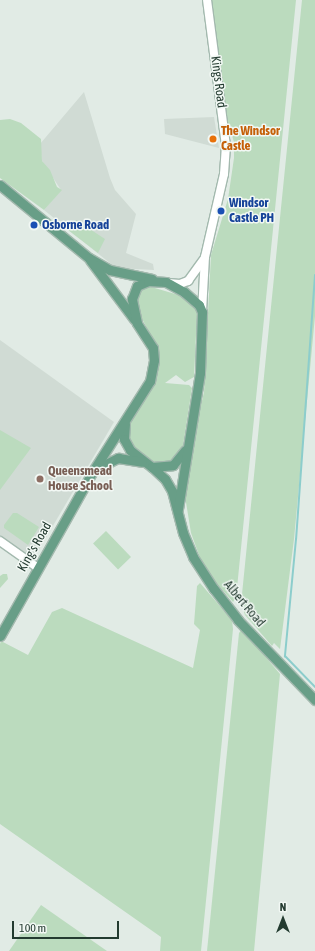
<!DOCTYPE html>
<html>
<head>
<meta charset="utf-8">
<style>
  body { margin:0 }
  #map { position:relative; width:315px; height:951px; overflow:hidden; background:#e1ebe5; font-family:"Asap Condensed",sans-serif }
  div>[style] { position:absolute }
  .built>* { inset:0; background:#d0dbd4 }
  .green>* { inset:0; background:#bbdbbe; transform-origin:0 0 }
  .stream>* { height:2px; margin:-1px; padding:0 1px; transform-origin:1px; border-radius:1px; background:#8ccdcc }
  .roads { filter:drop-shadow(1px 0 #a3b9ae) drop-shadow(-1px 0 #a3b9ae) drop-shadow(0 1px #a3b9ae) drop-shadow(0 -1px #a3b9ae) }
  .secondary>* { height:8px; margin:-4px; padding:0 4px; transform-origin:4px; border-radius:4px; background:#fff }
  .primary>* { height:9px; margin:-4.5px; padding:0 4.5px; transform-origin:4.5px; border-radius:4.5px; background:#689e87 }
  .dots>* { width:11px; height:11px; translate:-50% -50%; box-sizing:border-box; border:2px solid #f2f8f4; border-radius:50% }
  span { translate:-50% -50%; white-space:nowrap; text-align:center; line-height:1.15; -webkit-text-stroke:3px #f2f8f4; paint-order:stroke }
  .street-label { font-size:13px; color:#233b30 }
  .food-label { font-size:13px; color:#c56008; font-weight:700 }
  .left { translate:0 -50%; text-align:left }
  .transit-label { font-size:13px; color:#164399; font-weight:700 }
  .education-label { font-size:13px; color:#785e54; font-weight:700 }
  .north { position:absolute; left:263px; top:899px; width:40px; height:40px; -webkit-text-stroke:3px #f2f8f4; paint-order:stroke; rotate:0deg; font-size:11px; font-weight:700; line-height:16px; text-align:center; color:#233b30 }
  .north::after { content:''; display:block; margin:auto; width:14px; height:18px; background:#233b30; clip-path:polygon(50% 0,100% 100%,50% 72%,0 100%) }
  .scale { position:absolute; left:12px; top:921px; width:107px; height:18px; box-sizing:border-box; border:2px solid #233b30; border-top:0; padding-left:5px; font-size:12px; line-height:14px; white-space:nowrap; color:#233b30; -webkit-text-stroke:3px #f2f8f4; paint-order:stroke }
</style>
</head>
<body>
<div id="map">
  <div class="built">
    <i style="clip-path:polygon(84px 92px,110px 178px,115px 190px,136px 214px,126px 253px,153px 264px,154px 270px,116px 268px,44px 210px,61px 190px,42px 161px,40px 144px)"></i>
    <i style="clip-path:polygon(214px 117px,219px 148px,165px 134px,164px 119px)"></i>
    <i style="clip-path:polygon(0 340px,114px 422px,34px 558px,28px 558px,0 536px)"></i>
  </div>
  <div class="green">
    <i style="clip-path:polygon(211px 0,296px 0,236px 598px,233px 602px,211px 577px,200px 558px,191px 533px,184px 490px,185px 474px,204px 392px,211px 255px,228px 199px,234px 158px,234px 142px,228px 123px)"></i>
    <i style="clip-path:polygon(302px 0,315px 0,315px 316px,294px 539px,280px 649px,274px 643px,272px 646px,245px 615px,241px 604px)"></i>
    <i style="clip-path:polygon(10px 119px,21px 123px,41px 139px,42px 161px,50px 170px,57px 187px,62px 190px,44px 210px,0 178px,0 120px)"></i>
    <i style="clip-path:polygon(76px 220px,105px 239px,98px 253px,68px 230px)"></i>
    <i style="clip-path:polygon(148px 286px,182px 296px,195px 307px,197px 314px,194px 377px,185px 382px,176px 375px,165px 383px,189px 385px,192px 388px,182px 452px,172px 462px,157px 463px,132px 449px,126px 437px,129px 422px,157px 375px,156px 346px,135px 305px,138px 288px)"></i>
    <i style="clip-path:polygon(0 430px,31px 448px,0 490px)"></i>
    <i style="clip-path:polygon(13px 513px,17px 513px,39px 527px,28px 545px,4px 528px,4px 525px)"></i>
    <i style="left:106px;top:531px;width:36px;height:18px;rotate:46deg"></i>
    <i style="clip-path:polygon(3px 574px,7px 574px,8px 579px,0 588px,0 576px)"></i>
    <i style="clip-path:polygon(200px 583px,232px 620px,233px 629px,201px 951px,160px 951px,161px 937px,0 824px,0 644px,1px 641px,28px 655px,52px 612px,62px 608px,193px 668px,200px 630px,194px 624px,197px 586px)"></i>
    <i style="clip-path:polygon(242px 629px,280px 674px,254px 951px,207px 951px,239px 633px)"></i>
    <i style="clip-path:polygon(41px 905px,107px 951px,9px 951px)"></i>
  </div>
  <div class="stream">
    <i style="left:315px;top:275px;width:265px;rotate:94.1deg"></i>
    <i style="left:296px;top:539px;width:118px;rotate:95.4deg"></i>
    <i style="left:285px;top:656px;width:43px;rotate:45.9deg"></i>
  </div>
  <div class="roads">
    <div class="secondary">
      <i style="left:168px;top:283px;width:12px;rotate:5deg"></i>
      <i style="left:180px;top:284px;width:9px;rotate:-21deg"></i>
      <i style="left:188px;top:281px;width:27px;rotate:-54deg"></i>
      <i style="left:202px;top:312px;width:55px;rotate:-86.9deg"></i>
      <i style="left:205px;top:257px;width:85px;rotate:-77.1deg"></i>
      <i style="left:224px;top:174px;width:28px;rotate:-86deg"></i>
      <i style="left:226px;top:146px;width:147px;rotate:-97.4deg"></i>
      <i style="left:0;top:541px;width:47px;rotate:35.4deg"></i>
    </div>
    <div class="primary">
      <i style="left:0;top:185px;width:115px;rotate:39.4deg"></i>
      <i style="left:89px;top:258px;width:24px;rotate:30deg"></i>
      <i style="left:110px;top:270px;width:43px;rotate:12.1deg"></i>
      <i style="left:90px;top:260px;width:74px;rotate:53.3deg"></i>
      <i style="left:125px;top:424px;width:15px;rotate:94deg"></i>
      <i style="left:124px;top:439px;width:13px;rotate:61deg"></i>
      <i style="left:130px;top:450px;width:28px;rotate:38deg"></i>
      <i style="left:152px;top:467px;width:21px;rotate:-5deg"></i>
      <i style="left:173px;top:465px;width:19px;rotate:-51deg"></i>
      <i style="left:152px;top:467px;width:18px;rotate:43deg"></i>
      <i style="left:165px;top:479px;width:14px;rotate:60deg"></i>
      <i style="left:172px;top:491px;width:43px;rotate:75.3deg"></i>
      <i style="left:183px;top:533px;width:26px;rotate:67deg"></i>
      <i style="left:193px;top:557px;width:38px;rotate:57deg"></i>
      <i style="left:214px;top:589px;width:39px;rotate:52deg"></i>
      <i style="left:238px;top:620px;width:111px;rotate:46.1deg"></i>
      <i style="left:96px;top:469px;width:25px;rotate:-27deg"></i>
      <i style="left:118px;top:458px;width:24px;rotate:9deg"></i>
      <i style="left:0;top:636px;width:189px;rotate:-60.6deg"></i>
      <i style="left:93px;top:471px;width:107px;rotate:-57.7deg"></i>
      <i style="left:150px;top:381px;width:21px;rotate:-79deg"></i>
      <i style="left:154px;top:360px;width:12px;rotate:-95deg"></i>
      <i style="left:153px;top:348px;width:30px;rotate:-123deg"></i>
      <i style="left:137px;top:323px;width:25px;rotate:-102deg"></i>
      <i style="left:132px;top:299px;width:14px;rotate:-69deg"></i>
      <i style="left:137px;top:286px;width:12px;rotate:-24deg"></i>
      <i style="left:148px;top:281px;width:18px;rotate:3deg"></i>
      <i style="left:166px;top:282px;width:21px;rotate:29deg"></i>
      <i style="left:184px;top:292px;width:20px;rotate:41deg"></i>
      <i style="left:199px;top:305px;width:8px;rotate:67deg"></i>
      <i style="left:202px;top:312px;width:61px;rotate:91.9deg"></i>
      <i style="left:200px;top:373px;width:138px;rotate:99.2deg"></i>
    </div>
  </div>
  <div class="dots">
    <i style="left:213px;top:139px;background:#e8710a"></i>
    <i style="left:221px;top:211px;background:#1a4fb4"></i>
    <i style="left:34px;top:225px;background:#1a4fb4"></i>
    <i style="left:40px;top:479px;background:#8d6e63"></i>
  </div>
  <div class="street-label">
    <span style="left:218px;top:82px;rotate:83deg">Kings Road</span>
    <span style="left:35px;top:547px;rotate:-60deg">King's Road</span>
    <span style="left:244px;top:604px;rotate:50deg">Albert Road</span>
  </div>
  <div class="food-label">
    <span class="left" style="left:221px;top:139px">The Windsor<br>Castle</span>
  </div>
  <div class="transit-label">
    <span class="left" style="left:229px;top:211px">Windsor<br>Castle PH</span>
    <span class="left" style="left:42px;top:225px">Osborne Road</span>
  </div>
  <div class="education-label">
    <span class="left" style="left:48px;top:479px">Queensmead<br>House School</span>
  </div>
  <div class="north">N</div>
  <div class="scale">100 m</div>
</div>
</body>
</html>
